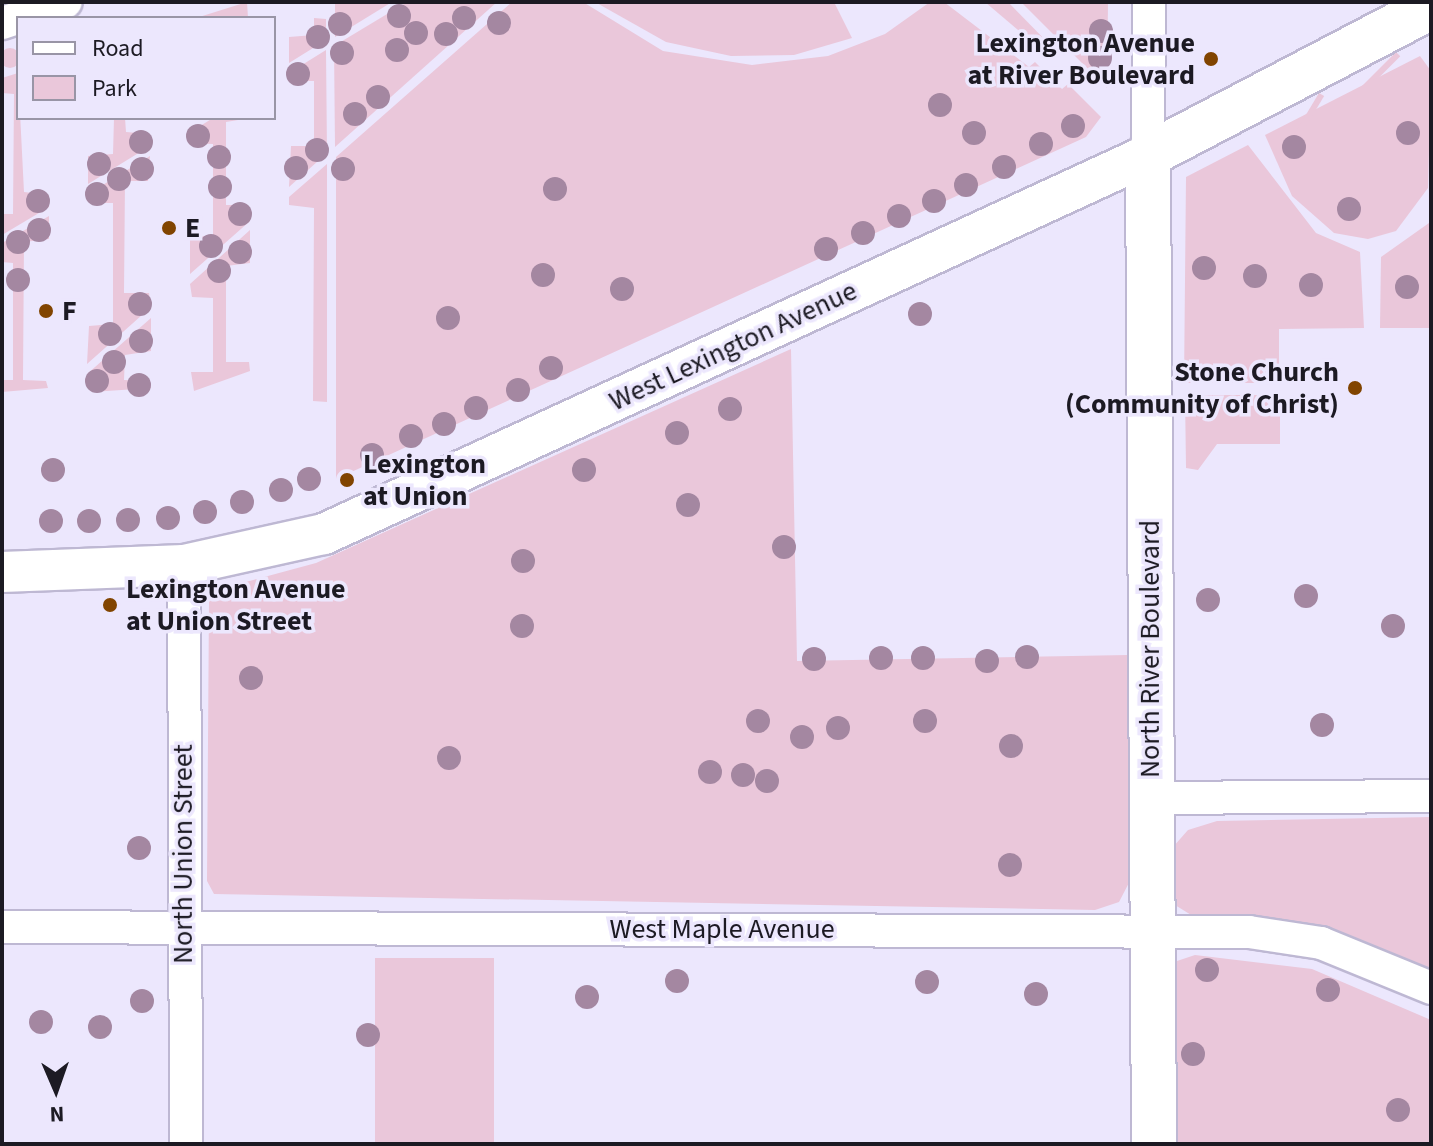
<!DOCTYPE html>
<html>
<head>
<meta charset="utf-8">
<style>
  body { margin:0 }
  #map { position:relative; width:1433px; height:1146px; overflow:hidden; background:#ece7fd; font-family:"Source Sans 3",sans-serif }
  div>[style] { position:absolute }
  .green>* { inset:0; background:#eac7da; transform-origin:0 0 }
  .round { border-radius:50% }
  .roads { filter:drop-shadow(2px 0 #beb8d3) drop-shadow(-2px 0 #beb8d3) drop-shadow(0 2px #beb8d3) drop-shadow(0 -2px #beb8d3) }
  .minor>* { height:32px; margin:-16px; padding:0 16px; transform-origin:16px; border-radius:16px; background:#fff }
  .tertiary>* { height:40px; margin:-20px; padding:0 20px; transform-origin:20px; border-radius:20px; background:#fff }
  .secondary>* { height:44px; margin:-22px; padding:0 22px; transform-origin:22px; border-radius:22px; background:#fff }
  .trees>* { width:24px; height:24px; margin:-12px; border-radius:50%; background:#a487a1 }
  .dots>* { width:22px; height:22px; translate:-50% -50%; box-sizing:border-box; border:4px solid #ece7fd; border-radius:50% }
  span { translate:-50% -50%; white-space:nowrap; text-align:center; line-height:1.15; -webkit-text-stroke:7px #ece7fd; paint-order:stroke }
  .poi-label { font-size:28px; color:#1c1a23; font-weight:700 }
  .right { translate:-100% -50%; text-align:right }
  .left { translate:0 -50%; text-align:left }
  .street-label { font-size:28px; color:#1c1a23 }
  .frame { position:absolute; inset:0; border:4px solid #1c1a23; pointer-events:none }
  .legend { position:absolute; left:16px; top:16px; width:260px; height:104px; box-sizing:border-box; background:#ece7fd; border:2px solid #9995a6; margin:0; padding:10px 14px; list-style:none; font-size:24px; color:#1c1a23 }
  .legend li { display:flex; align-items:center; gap:16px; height:40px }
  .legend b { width:40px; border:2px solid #9995a6 }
  .north { position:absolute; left:16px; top:1050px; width:80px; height:80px; -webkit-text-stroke:6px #ece7fd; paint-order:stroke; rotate:178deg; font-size:22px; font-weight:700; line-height:32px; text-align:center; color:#1c1a23 }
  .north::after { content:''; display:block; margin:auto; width:28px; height:36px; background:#1c1a23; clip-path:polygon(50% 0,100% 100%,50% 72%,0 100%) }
</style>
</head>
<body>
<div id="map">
  <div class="green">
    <i style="clip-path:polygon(247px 2px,248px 18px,196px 18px)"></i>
    <i style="clip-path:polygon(335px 2px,392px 2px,335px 37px)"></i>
    <i style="clip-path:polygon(407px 2px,497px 2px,335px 147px,334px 46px)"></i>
    <i style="clip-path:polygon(512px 2px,583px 2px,663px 51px,752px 65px,828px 56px,885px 34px,930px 2px,944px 2px,1029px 67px,1035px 62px,1062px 89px,1068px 84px,1101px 117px,1086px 137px,336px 479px,336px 157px)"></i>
    <i style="clip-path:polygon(595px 2px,834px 2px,852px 38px,794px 55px,731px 56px,666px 42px)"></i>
    <i style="clip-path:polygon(985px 2px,1008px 2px,1060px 55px,1037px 46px)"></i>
    <i style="clip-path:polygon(1021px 2px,1108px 2px,1107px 88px)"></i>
    <i style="clip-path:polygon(314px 18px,326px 19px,326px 40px,289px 63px,289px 37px,314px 35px)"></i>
    <i class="round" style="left:0;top:48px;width:20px;height:20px"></i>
    <i style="clip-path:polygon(326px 50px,327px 153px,289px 187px,291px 146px,314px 146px,314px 81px,291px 81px,289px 73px)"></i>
    <i style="left:1396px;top:52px;width:6px;height:64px;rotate:45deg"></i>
    <i style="clip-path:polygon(1420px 56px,1431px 71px,1428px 188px,1396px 231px,1368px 239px,1334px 233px,1292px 196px,1265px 135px)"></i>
    <i style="clip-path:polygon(18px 73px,24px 192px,49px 195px,49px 207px,2px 235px,2px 214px,13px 214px,14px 94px,2px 93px,2px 78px)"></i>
    <i style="left:1319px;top:93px;width:6px;height:67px;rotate:31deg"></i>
    <i style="clip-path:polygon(114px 118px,125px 118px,126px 132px,150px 134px,150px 146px,88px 184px,88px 156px,113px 154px)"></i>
    <i style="clip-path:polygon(213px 118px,250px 118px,226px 122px,226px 205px,248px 205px,250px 221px,190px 274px,190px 238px,213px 235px,213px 144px,191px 143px,189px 133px)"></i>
    <i style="clip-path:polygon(1248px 145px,1316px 233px,1360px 252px,1364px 328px,1279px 329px,1279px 377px,1272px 383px,1184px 383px,1186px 177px)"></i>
    <i style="clip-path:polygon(150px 156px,148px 181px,125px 181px,124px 293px,149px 293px,151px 307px,87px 364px,89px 326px,113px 324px,113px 203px,90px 203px,88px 194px)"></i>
    <i style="clip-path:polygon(327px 164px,327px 402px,313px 401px,314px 208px,289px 205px,289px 197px)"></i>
    <i style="clip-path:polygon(49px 216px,49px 239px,24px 242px,23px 380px,46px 381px,48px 388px,2px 392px,2px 380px,13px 380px,13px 263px,2px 262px,2px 243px)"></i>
    <i style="clip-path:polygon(1429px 223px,1431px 328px,1380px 328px,1381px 257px)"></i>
    <i style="clip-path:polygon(250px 230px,250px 263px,226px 266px,226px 362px,249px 362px,250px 371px,194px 391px,191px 372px,213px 372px,213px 298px,192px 297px,190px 284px)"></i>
    <i style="clip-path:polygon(151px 318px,151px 351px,125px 355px,124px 380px,149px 381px,151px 388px,92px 392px,87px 374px)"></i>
    <i style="clip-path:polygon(791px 349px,797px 661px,1128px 655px,1132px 877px,1119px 902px,1095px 910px,214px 894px,207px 881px,209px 601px,223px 588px,316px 563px)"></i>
    <i style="clip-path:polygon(1185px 395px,1273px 395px,1280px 400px,1280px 444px,1217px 444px,1198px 470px,1186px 468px)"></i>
    <i style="clip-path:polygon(1431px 817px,1431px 970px,1343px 935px,1196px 918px,1175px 905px,1173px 847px,1188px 830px,1217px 821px)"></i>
    <i style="clip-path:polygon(1195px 955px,1312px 969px,1431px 1020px,1431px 1144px,1175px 1144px,1174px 962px)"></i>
    <i style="left:375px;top:958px;width:119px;height:186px"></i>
  </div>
  <div class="roads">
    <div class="minor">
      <i style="left:2px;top:23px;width:67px;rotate:-18.2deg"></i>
      <i style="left:1148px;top:155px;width:153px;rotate:-89.6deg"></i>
      <i style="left:184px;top:565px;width:579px;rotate:89.8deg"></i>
      <i style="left:1152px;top:798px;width:279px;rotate:-0.4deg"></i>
      <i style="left:2px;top:927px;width:1247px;rotate:0.23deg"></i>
      <i style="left:1249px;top:932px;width:73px;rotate:8.7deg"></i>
      <i style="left:1321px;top:943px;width:119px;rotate:22.2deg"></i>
    </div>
    <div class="tertiary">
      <i style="left:2px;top:572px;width:182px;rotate:-2.2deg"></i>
      <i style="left:184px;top:565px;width:143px;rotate:-12.5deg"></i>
      <i style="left:324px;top:534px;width:907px;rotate:-24.7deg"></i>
    </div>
    <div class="secondary">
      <i style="left:1154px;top:1144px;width:989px;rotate:-90.35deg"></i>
      <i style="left:1148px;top:155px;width:319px;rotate:-27.6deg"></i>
    </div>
  </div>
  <div class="trees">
    <i style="left:399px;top:16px"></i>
    <i style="left:464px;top:18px"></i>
    <i style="left:499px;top:23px"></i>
    <i style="left:340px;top:24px"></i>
    <i style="left:1101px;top:31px"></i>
    <i style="left:416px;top:33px"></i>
    <i style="left:446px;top:34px"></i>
    <i style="left:318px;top:37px"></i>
    <i style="left:397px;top:50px"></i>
    <i style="left:342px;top:53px"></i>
    <i style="left:1100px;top:58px"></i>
    <i style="left:298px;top:74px"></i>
    <i style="left:378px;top:97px"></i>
    <i style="left:940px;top:105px"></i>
    <i style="left:355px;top:114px"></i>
    <i style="left:1073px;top:126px"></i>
    <i style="left:974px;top:133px"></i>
    <i style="left:1408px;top:133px"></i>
    <i style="left:198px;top:136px"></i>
    <i style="left:141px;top:142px"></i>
    <i style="left:1041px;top:144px"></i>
    <i style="left:1294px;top:147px"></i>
    <i style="left:317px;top:150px"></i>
    <i style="left:219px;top:157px"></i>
    <i style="left:99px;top:164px"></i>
    <i style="left:1004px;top:167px"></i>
    <i style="left:296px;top:168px"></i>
    <i style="left:142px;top:169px"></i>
    <i style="left:343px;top:169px"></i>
    <i style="left:119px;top:179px"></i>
    <i style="left:966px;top:185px"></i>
    <i style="left:220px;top:187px"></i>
    <i style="left:555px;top:189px"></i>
    <i style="left:97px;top:194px"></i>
    <i style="left:38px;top:201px"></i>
    <i style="left:934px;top:201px"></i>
    <i style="left:1349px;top:209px"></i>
    <i style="left:240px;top:214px"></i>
    <i style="left:899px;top:216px"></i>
    <i style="left:39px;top:230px"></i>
    <i style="left:863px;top:233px"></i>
    <i style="left:18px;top:242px"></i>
    <i style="left:211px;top:246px"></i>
    <i style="left:826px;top:249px"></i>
    <i style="left:240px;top:252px"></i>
    <i style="left:1204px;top:268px"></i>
    <i style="left:219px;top:271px"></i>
    <i style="left:543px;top:275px"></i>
    <i style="left:1255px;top:276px"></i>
    <i style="left:18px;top:280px"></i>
    <i style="left:1311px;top:285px"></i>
    <i style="left:1407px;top:287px"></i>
    <i style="left:622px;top:289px"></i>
    <i style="left:140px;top:304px"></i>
    <i style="left:920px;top:314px"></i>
    <i style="left:448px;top:318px"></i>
    <i style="left:110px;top:334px"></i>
    <i style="left:141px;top:341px"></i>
    <i style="left:114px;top:362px"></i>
    <i style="left:551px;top:368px"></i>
    <i style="left:97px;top:381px"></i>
    <i style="left:139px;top:385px"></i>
    <i style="left:518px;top:390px"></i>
    <i style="left:476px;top:408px"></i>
    <i style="left:730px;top:409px"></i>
    <i style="left:444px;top:424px"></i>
    <i style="left:677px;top:433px"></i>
    <i style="left:411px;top:436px"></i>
    <i style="left:372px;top:455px"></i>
    <i style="left:53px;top:470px"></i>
    <i style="left:584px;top:470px"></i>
    <i style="left:309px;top:479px"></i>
    <i style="left:281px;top:490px"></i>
    <i style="left:242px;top:502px"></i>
    <i style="left:688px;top:505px"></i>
    <i style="left:205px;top:512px"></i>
    <i style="left:168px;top:518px"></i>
    <i style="left:128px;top:520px"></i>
    <i style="left:51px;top:521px"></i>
    <i style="left:89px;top:521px"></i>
    <i style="left:784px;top:547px"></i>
    <i style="left:523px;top:561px"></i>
    <i style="left:1306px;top:596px"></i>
    <i style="left:1208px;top:600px"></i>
    <i style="left:522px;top:626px"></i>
    <i style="left:1393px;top:626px"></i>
    <i style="left:1027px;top:657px"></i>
    <i style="left:881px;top:658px"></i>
    <i style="left:923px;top:658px"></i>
    <i style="left:814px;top:659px"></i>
    <i style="left:987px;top:661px"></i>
    <i style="left:251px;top:678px"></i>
    <i style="left:758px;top:721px"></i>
    <i style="left:925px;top:721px"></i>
    <i style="left:1322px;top:725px"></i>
    <i style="left:838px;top:728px"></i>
    <i style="left:802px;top:737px"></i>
    <i style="left:1011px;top:746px"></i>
    <i style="left:449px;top:758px"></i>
    <i style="left:710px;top:772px"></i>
    <i style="left:743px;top:775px"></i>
    <i style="left:767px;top:781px"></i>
    <i style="left:139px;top:848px"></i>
    <i style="left:1010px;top:865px"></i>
    <i style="left:1207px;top:970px"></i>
    <i style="left:677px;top:981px"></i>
    <i style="left:927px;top:982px"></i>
    <i style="left:1328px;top:990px"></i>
    <i style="left:1036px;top:994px"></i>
    <i style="left:587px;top:997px"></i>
    <i style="left:142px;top:1001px"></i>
    <i style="left:41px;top:1022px"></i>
    <i style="left:100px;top:1027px"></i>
    <i style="left:368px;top:1035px"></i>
    <i style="left:1193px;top:1054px"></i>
    <i style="left:1398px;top:1110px"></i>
  </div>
  <div class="dots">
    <i style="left:1211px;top:59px;background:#814400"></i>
    <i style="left:169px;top:228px;background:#814400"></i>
    <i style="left:46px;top:311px;background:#814400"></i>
    <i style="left:1355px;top:388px;background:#814400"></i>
    <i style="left:347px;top:480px;background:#814400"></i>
    <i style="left:110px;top:605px;background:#814400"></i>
  </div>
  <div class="poi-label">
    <span class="right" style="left:1195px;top:59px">Lexington Avenue<br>at River Boulevard</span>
    <span class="left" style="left:185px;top:228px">E</span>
    <span class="left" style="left:62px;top:311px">F</span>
    <span class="right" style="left:1339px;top:388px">Stone Church<br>(Community of Christ)</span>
    <span class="left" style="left:363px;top:480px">Lexington<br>at Union</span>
    <span class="left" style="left:126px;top:605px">Lexington Avenue<br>at Union Street</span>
  </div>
  <div class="street-label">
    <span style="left:733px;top:346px;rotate:-25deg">West Lexington Avenue</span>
    <span style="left:1150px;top:649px;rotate:-90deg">North River Boulevard</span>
    <span style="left:183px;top:854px;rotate:-90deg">North Union Street</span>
    <span style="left:722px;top:929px">West Maple Avenue</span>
  </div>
  <div class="frame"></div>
  <ul class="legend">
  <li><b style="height:10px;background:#fff"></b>Road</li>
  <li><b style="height:22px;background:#eac7da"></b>Park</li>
  </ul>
  <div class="north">N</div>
</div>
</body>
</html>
